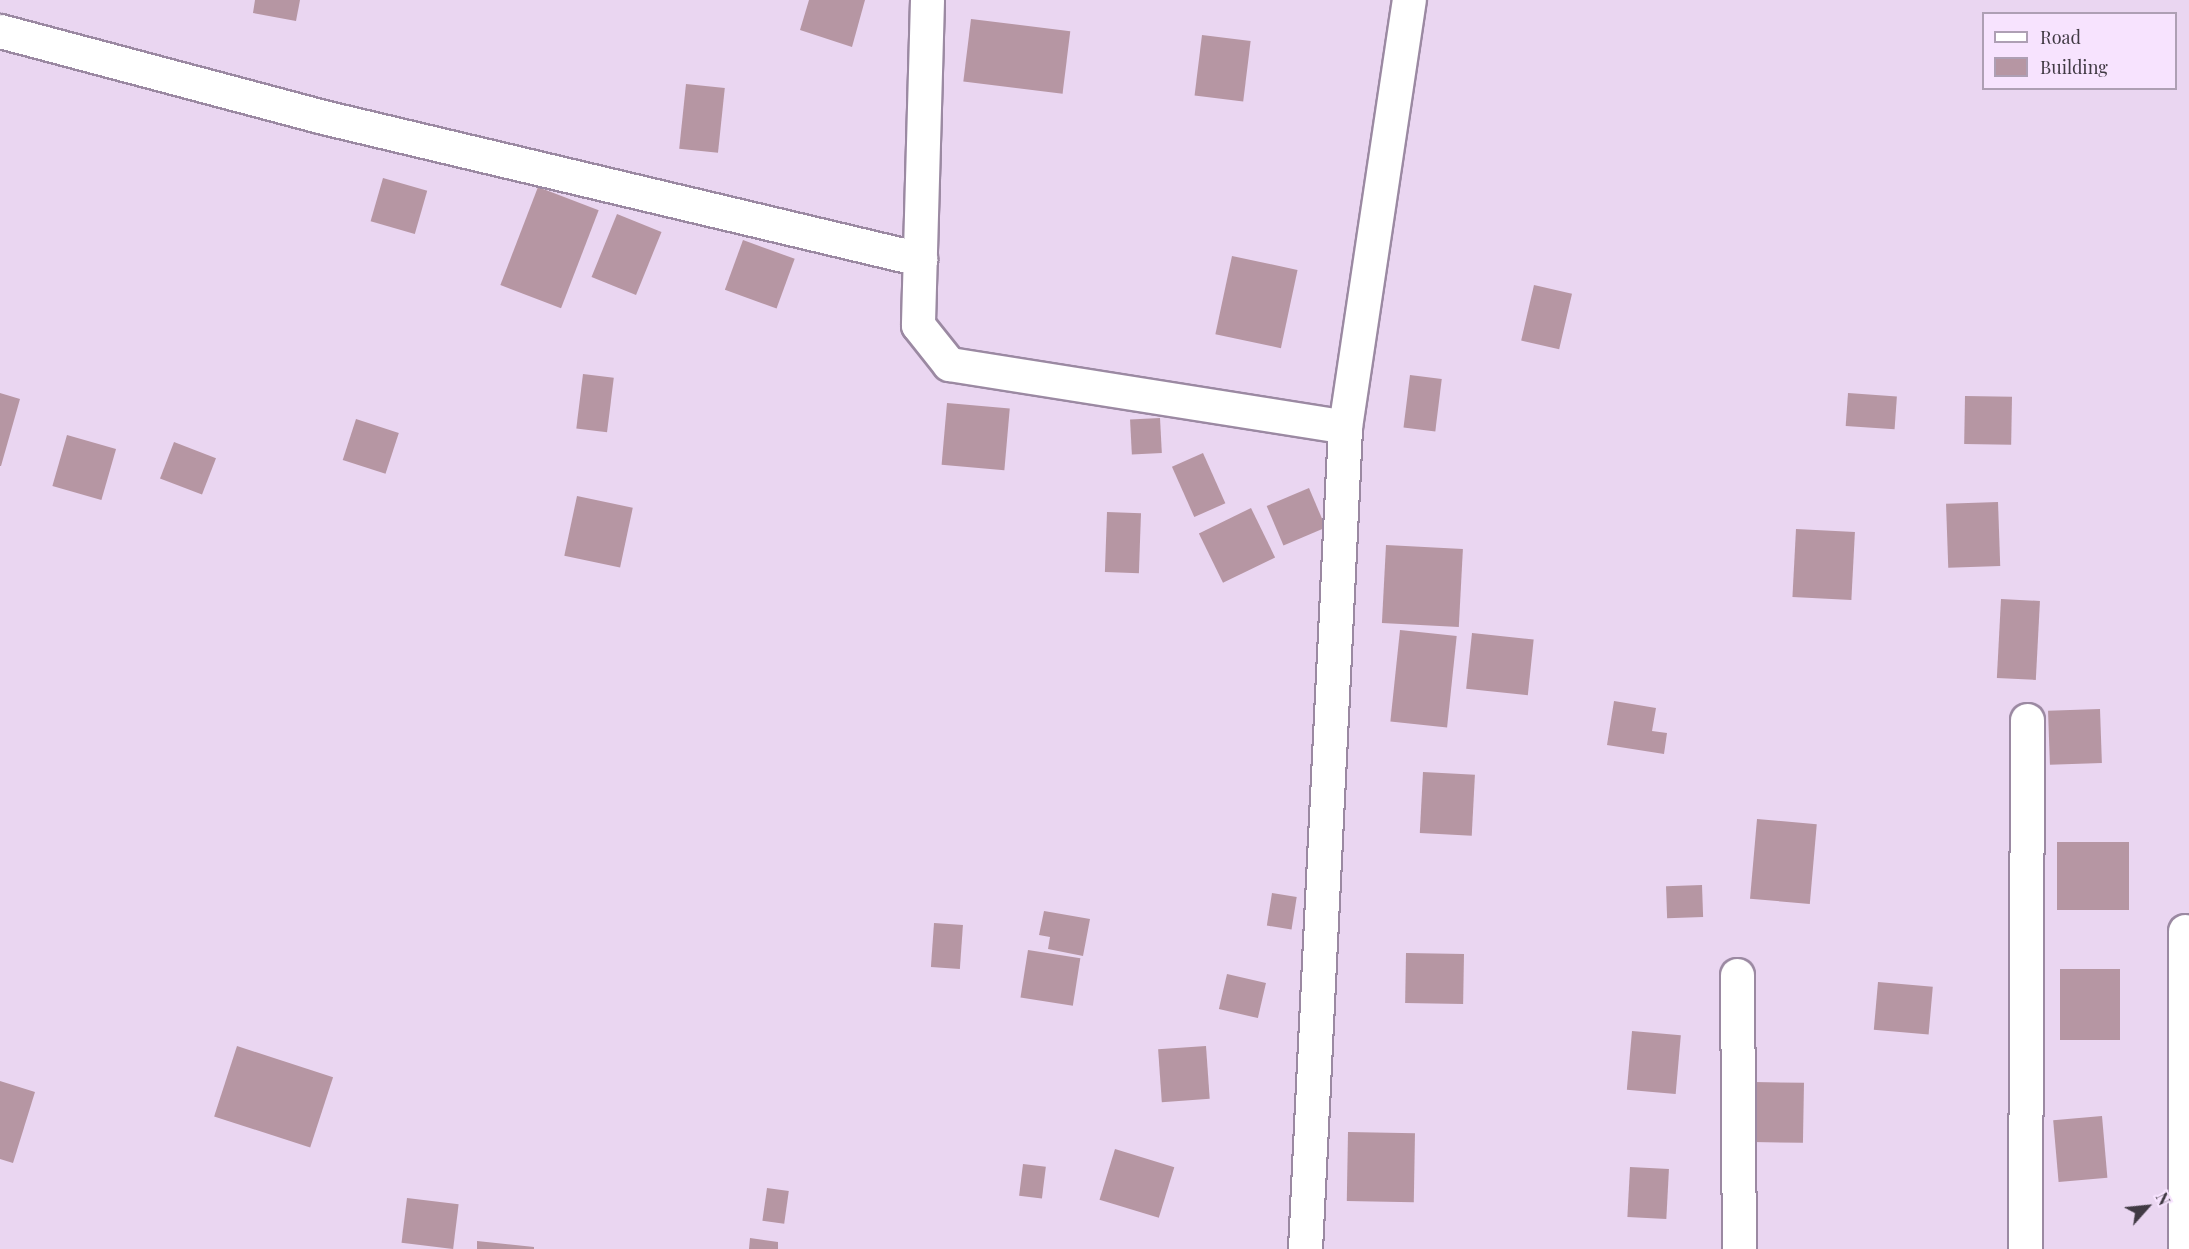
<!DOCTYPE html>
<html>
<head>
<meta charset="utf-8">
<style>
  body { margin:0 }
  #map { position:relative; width:2189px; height:1249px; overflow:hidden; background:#ead6f1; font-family:"Playfair Display",serif }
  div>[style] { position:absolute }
  .building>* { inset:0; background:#b696a3; transform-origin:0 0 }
  .roads { filter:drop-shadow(2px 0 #9b89a2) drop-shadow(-2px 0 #9b89a2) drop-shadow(0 2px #9b89a2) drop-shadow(0 -2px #9b89a2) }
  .minor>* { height:33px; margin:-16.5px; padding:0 16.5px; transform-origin:16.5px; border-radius:16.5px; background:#fff }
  span { translate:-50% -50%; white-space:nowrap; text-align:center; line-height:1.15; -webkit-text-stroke:4.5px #f7e3fe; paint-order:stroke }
  .legend { position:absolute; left:1982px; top:12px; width:195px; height:78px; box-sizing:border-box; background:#f7e3fe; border:2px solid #ae9fb4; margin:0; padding:8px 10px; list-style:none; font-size:18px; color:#413a44 }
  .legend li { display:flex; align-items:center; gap:12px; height:30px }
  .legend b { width:30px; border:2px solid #ae9fb4 }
  .north { position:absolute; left:2117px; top:1177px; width:60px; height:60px; -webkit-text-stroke:4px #f7e3fe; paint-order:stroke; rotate:63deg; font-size:16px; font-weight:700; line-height:24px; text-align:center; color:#413a44 }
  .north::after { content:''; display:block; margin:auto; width:21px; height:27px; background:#413a44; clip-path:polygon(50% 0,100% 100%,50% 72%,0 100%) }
</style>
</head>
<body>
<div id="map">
  <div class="building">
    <i style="clip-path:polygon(255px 0,300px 0,296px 21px,253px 13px)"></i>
    <i style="clip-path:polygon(809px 0,865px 0,852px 47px,800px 30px)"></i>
    <i style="left:971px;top:19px;width:100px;height:63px;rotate:7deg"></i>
    <i style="left:1202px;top:35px;width:49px;height:61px;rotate:7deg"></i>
    <i style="left:686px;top:84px;width:39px;height:65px;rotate:6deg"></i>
    <i style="left:383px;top:178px;width:46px;height:45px;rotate:16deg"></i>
    <i style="left:538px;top:187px;width:65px;height:105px;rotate:21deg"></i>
    <i style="left:617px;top:214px;width:48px;height:68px;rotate:22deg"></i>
    <i style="left:743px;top:240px;width:55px;height:53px;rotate:20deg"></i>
    <i style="left:1232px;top:256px;width:67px;height:80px;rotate:12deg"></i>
    <i style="left:1534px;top:285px;width:39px;height:57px;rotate:13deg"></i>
    <i style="left:583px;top:374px;width:31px;height:55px;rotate:7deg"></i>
    <i style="left:1410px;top:375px;width:32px;height:53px;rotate:7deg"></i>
    <i style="clip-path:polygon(0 393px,20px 399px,1px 466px,0 466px)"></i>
    <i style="left:1848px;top:393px;width:49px;height:33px;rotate:4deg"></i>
    <i style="left:1965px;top:396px;width:47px;height:48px;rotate:1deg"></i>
    <i style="left:947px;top:403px;width:63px;height:62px;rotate:5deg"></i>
    <i style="left:1160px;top:418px;width:35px;height:30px;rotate:87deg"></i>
    <i style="left:356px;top:419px;width:45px;height:43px;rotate:18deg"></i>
    <i style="left:67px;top:435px;width:51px;height:53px;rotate:16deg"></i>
    <i style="left:174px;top:442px;width:45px;height:39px;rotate:21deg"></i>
    <i style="left:1203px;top:453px;width:55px;height:34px;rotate:66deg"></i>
    <i style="left:1309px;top:488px;width:43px;height:46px;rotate:67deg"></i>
    <i style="left:577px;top:496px;width:57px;height:61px;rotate:12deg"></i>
    <i style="left:1998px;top:502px;width:64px;height:52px;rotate:88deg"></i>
    <i style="left:1251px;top:508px;width:55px;height:58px;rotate:64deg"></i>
    <i style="left:1107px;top:512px;width:34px;height:60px;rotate:2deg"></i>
    <i style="left:1796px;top:529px;width:59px;height:68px;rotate:3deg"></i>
    <i style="left:1386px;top:545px;width:77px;height:78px;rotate:3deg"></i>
    <i style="left:2001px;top:599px;width:39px;height:79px;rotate:3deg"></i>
    <i style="left:1400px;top:630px;width:57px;height:92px;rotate:6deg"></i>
    <i style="left:1472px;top:633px;width:62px;height:56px;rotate:6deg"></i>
    <i style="clip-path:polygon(1614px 701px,1656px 708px,1652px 731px,1667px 733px,1664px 754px,1607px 745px)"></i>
    <i style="left:2100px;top:709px;width:54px;height:52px;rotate:88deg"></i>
    <i style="left:1423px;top:772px;width:52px;height:61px;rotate:3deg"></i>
    <i style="left:1757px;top:819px;width:60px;height:80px;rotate:5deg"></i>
    <i style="left:2129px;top:842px;width:68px;height:72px;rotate:90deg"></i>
    <i style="left:1702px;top:885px;width:32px;height:36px;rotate:88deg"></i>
    <i style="left:1272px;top:893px;width:25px;height:33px;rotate:9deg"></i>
    <i style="clip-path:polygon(1044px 911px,1090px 919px,1083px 956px,1048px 949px,1050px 937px,1039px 935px)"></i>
    <i style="left:934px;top:923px;width:29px;height:44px;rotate:4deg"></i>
    <i style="left:1028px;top:950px;width:53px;height:48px;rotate:9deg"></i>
    <i style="left:1406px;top:953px;width:58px;height:50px;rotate:1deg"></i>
    <i style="left:2120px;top:969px;width:71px;height:60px;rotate:90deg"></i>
    <i style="left:1227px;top:974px;width:40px;height:36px;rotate:13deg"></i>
    <i style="left:1878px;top:982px;width:55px;height:48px;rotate:5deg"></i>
    <i style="left:1632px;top:1031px;width:49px;height:59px;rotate:5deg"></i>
    <i style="left:237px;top:1046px;width:101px;height:74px;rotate:18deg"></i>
    <i style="left:1206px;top:1046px;width:53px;height:48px;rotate:86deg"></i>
    <i style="clip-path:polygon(0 1081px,35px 1092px,13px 1163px,0 1159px)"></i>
    <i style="left:1754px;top:1082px;width:50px;height:60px;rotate:1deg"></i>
    <i style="left:2102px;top:1116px;width:62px;height:49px;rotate:85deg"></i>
    <i style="left:1348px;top:1132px;width:67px;height:69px;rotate:1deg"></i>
    <i style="left:1115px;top:1149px;width:62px;height:53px;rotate:17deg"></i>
    <i style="left:1023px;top:1164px;width:23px;height:32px;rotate:7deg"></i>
    <i style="left:1630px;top:1167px;width:39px;height:50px;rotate:3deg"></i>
    <i style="left:767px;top:1188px;width:22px;height:33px;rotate:8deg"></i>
    <i style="left:407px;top:1198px;width:52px;height:45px;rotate:7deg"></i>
    <i style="clip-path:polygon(750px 1238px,778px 1242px,778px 1249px,749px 1249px)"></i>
    <i style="clip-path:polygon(477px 1241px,534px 1247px,534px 1249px,477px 1249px)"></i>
  </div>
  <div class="roads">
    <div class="minor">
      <i style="left:927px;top:0;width:325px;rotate:91.6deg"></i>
      <i style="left:918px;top:325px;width:50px;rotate:51.5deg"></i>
      <i style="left:949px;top:364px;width:401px;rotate:9deg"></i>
      <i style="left:1345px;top:427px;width:432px;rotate:-81.5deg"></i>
      <i style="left:0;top:31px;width:334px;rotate:14.9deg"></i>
      <i style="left:323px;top:117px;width:614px;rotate:13.38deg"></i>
      <i style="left:2185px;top:931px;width:318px;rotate:90deg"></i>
      <i style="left:1737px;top:975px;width:274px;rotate:89.6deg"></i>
      <i style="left:1305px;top:1249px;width:823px;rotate:-87.21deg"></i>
      <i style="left:2025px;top:1249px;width:529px;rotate:-89.78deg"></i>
    </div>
  </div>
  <ul class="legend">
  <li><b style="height:8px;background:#fff"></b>Road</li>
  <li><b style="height:16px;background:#b696a3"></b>Building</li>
  </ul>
  <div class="north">N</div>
</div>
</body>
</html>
